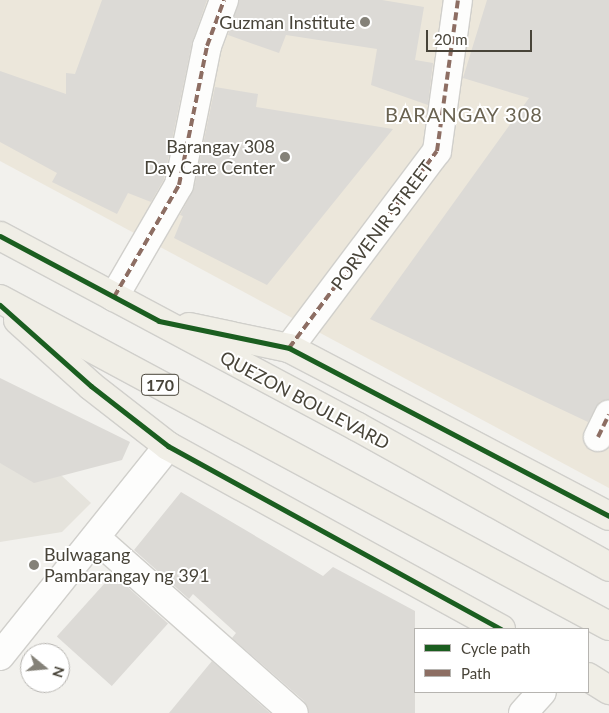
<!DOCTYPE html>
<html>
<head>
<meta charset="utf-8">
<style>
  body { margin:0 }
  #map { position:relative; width:609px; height:713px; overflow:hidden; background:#f2f1ed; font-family:Lato,sans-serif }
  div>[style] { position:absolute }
  .residential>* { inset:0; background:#e5e3dc }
  .commercial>* { inset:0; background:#ece7db }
  .building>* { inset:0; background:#dcdad6; transform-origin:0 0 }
  .roads { filter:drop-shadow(1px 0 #d0cfcb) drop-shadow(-1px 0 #d0cfcb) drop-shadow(0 1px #d0cfcb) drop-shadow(0 -1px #d0cfcb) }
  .minor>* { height:28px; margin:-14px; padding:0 14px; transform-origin:14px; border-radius:14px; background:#fdfdfc }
  .major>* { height:28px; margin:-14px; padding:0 14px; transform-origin:14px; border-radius:14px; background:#f0eee6 }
  .quiet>* { height:4px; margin-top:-2px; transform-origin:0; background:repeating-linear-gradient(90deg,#8d6e63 0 8px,transparent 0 12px) }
  .cycleway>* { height:5px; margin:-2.5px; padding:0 2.5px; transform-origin:2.5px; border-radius:2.5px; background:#1b5e20 }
  .dots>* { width:14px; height:14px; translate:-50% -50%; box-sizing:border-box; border:2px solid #fff; border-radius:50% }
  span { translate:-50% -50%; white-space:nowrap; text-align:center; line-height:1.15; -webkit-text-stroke:4px #fff; paint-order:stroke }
  .shield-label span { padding:1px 4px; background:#fff; border:1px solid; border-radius:4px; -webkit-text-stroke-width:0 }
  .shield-label { font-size:16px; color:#484439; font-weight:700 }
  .poi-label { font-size:18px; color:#484439 }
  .right { translate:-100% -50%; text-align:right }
  .left { translate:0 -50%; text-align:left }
  .street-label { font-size:18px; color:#484439 }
  .quarter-label { font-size:20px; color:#6a6351; letter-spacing:1px }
  .legend { position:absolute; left:414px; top:628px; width:175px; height:65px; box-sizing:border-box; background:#fff; border:1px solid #b6b4b0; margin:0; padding:6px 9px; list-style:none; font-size:15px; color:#484439 }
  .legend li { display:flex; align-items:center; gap:10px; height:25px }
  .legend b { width:25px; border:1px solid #b6b4b0 }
  .north { position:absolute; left:20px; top:643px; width:50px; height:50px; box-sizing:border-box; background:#fff; border:1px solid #b6b4b0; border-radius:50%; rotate:107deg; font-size:14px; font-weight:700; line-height:20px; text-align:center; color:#484439 }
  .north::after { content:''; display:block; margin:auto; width:18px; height:22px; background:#848178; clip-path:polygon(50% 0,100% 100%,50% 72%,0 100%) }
  .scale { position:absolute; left:426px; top:30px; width:106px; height:22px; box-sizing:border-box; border:2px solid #484439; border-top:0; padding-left:6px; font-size:15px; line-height:18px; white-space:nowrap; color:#484439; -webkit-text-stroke:4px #fff; paint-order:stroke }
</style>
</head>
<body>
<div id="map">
  <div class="residential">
    <i style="clip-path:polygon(0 463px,62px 476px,91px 503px,62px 532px,0 542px)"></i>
  </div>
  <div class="commercial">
    <i style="clip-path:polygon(0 0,609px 0,609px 488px,0 161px)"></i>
  </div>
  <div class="building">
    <i style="clip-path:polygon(102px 0,207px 0,192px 43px,164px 179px,151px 202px,128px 193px,117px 214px,52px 182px,57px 173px,0 142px,0 71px,66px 94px,66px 73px,75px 74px)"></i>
    <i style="clip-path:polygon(239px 0,382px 0,424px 7px,415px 60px,433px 63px,428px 105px,371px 85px,377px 49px,286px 35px,279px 53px,228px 35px)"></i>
    <i style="clip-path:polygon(487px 0,609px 0,609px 399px,600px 401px,588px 422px,370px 319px,529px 98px,463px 78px)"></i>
    <i style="clip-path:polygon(215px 87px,258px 94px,256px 107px,393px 129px,267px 285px,174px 238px,183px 216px,180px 215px,194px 188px)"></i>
    <i style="clip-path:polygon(0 378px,130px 442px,122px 460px,34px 483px,0 463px)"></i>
    <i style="clip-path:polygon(181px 492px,323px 576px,333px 567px,415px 611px,415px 713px,309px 713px,304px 701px,232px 638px,236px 633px,193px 594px,189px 599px,134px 550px)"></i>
    <i style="left:113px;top:574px;width:74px;height:84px;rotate:42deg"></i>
    <i style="clip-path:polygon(212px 661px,270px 713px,169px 713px)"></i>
  </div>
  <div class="roads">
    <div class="minor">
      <i style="left:114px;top:297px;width:129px;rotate:-59.9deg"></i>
      <i style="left:179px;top:185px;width:142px;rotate:-78.6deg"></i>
      <i style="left:207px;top:46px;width:49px;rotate:-69.7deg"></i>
      <i style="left:289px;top:348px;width:246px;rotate:-53.1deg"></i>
      <i style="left:437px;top:151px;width:152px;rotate:-82.1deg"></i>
      <i style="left:598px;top:437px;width:25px;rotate:-64deg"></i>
      <i style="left:96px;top:538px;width:264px;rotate:41.5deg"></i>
      <i style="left:0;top:656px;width:269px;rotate:-51.3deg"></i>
      <i style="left:523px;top:713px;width:28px;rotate:-48deg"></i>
    </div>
    <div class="major">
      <i style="left:0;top:236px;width:404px;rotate:28.1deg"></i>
      <i style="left:356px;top:426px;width:290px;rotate:29.1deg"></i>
      <i style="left:0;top:299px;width:691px;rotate:28.23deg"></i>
      <i style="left:18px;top:320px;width:98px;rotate:42.1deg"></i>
      <i style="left:91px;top:386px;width:98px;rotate:37.9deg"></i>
      <i style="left:168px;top:446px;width:380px;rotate:28.8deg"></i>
      <i style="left:189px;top:327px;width:102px;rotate:11.9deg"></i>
      <i style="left:289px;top:348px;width:361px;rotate:27.7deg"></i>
      <i style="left:588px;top:677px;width:25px;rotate:32deg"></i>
    </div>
  </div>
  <div class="quiet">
    <i style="left:114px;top:297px;width:129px;rotate:-59.9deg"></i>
    <i style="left:179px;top:185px;width:142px;rotate:-78.6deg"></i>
    <i style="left:207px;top:46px;width:49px;rotate:-69.7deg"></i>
    <i style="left:289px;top:348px;width:246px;rotate:-53.1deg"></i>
    <i style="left:437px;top:151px;width:152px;rotate:-82.1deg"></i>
    <i style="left:598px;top:437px;width:25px;rotate:-64deg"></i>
  </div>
  <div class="cycleway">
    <i style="left:0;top:236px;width:180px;rotate:28.1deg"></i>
    <i style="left:159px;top:321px;width:133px;rotate:11.7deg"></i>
    <i style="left:289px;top:348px;width:361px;rotate:27.7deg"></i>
    <i style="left:0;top:305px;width:122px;rotate:41.7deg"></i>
    <i style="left:91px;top:386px;width:98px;rotate:37.9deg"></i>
    <i style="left:168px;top:446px;width:380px;rotate:28.8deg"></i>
  </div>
  <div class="dots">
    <i style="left:365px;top:22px;background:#848178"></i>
    <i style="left:285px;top:157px;background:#848178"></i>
    <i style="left:34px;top:565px;background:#848178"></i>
  </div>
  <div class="shield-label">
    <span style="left:160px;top:385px">170</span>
  </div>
  <div class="poi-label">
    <span class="right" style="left:355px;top:22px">Guzman Institute</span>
    <span class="right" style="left:275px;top:157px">Barangay 308<br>Day Care Center</span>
    <span class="left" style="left:44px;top:565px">Bulwagang<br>Pambarangay ng 391</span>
  </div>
  <div class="street-label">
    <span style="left:382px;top:225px;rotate:-53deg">PORVENIR STREET</span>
    <span style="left:305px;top:400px;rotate:28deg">QUEZON BOULEVARD</span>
  </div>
  <div class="quarter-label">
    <span style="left:464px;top:114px">BARANGAY 308</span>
  </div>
  <ul class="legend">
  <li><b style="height:6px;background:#1b5e20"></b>Cycle path</li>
  <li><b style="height:6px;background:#8d6e63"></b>Path</li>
  </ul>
  <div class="north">N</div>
  <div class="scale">20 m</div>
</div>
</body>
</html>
